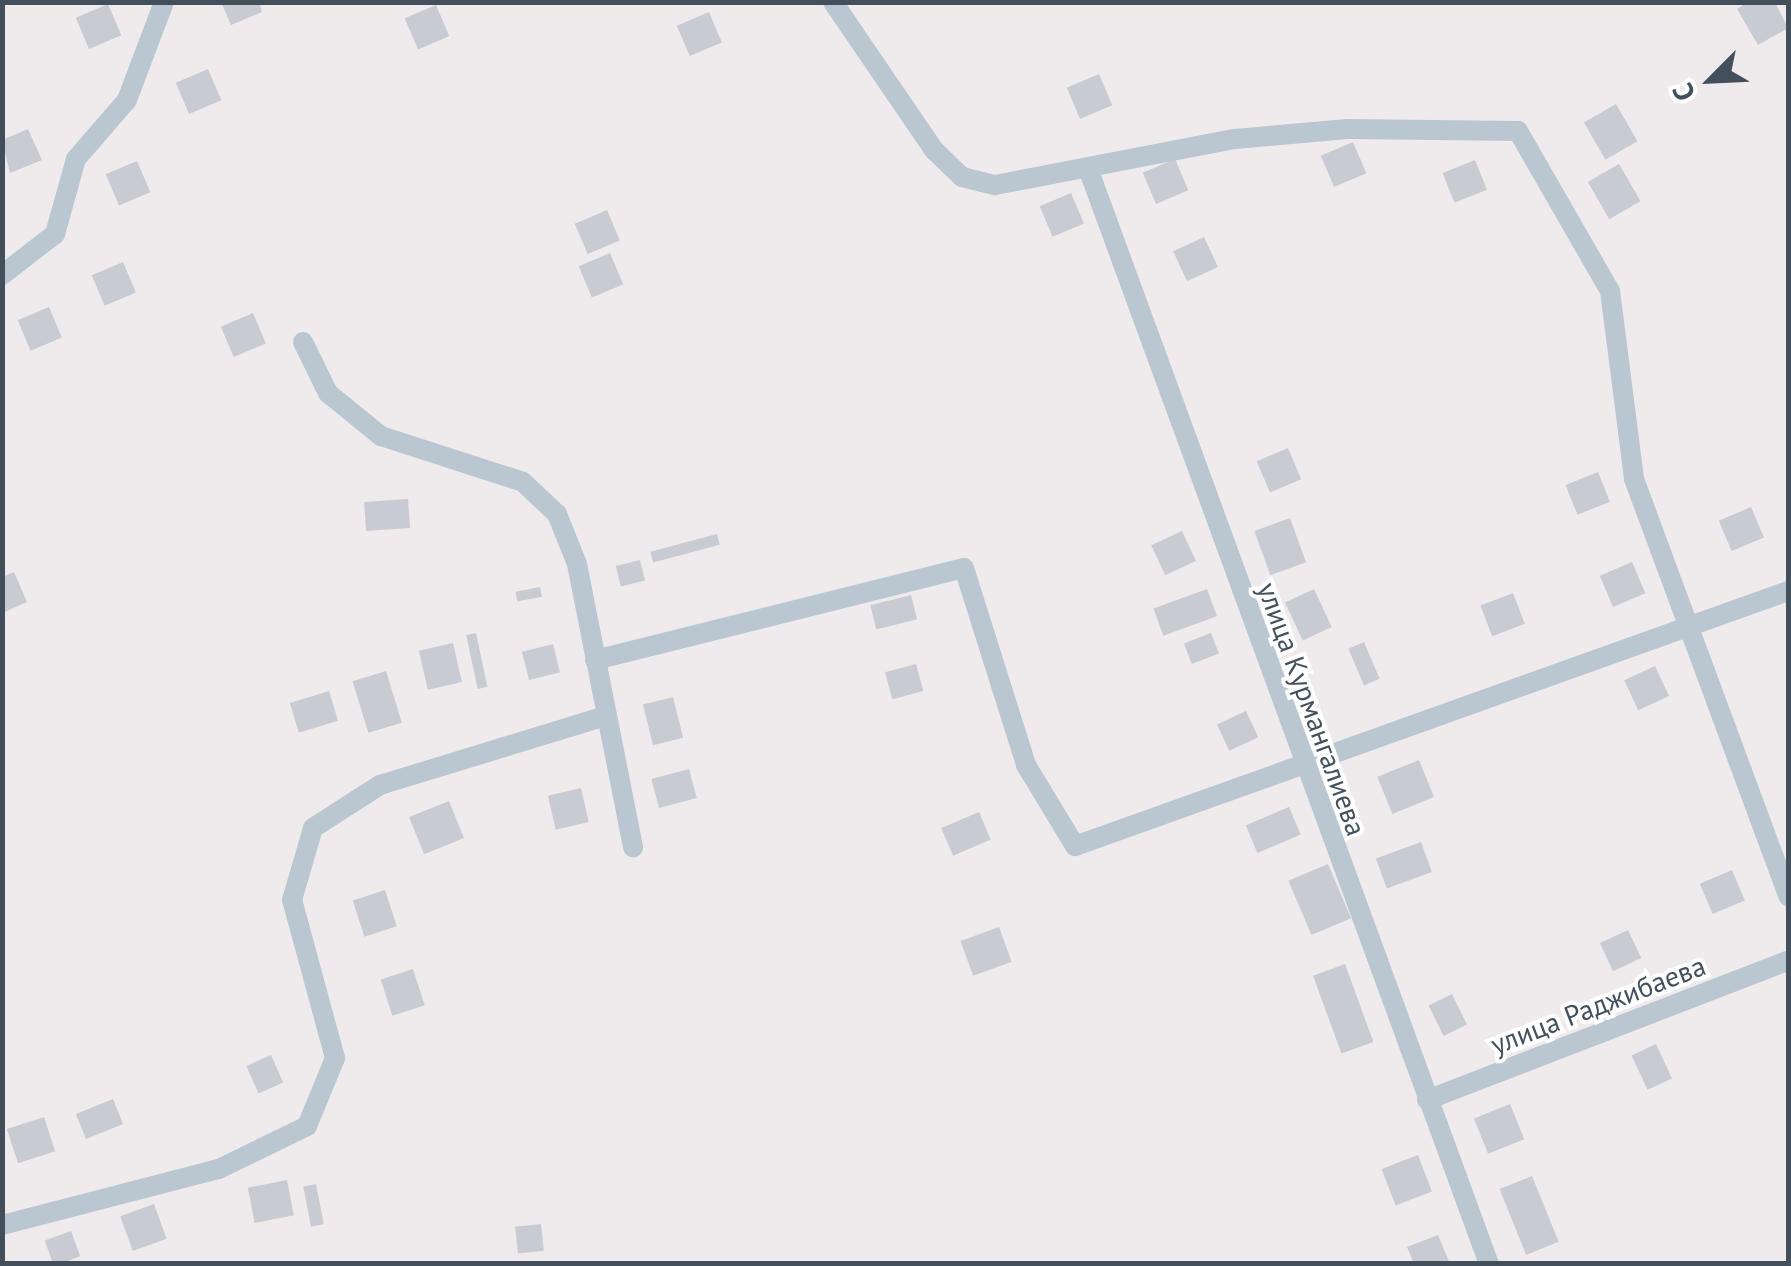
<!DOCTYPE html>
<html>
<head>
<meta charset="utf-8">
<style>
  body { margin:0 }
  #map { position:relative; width:1791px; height:1266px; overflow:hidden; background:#efebec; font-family:"PT Sans",sans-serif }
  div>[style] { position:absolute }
  .building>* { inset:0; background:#c8cbd1; transform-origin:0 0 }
  .minor>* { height:20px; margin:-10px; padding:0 10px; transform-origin:10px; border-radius:10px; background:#bbc7d0 }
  span { translate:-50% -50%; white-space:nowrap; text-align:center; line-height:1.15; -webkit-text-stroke:8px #fff; paint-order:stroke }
  .street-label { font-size:28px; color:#43505b }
  .frame { position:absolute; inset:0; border:5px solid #43505b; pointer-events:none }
  .north { position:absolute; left:1661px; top:30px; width:100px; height:100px; -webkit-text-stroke:8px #fff; paint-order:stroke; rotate:246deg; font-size:28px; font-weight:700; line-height:40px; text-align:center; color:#43505b }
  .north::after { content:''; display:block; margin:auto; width:35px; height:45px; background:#43505b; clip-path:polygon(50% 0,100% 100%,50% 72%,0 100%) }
</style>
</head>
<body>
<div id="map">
  <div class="building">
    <i style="clip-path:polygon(221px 2px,259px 2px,262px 12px,231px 25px)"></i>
    <i style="clip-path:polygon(1748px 2px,1775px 2px,1788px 28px,1758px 45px,1737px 9px)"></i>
    <i style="left:108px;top:4px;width:34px;height:35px;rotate:67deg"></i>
    <i style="left:436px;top:5px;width:34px;height:34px;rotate:67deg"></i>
    <i style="left:709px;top:12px;width:33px;height:35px;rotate:67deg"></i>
    <i style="left:208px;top:69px;width:34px;height:35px;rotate:67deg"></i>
    <i style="left:1099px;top:74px;width:34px;height:35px;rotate:67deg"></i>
    <i style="left:1616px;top:104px;width:43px;height:37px;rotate:60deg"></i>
    <i style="clip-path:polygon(28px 129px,42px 160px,10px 173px,2px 140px)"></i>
    <i style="left:1353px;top:142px;width:34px;height:35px;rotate:67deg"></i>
    <i style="left:1175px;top:159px;width:34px;height:35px;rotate:67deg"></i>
    <i style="left:1475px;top:160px;width:32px;height:35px;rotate:68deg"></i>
    <i style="left:137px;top:161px;width:34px;height:34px;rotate:67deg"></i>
    <i style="left:1619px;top:164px;width:43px;height:36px;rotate:60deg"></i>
    <i style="left:1071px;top:193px;width:33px;height:34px;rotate:67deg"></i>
    <i style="left:607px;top:210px;width:33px;height:35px;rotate:67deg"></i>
    <i style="left:1204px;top:237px;width:33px;height:34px;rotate:65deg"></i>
    <i style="left:610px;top:253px;width:34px;height:34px;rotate:67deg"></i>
    <i style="left:123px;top:262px;width:33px;height:34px;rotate:67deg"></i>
    <i style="left:49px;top:307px;width:33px;height:34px;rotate:67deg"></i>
    <i style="left:253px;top:313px;width:33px;height:35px;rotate:67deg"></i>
    <i style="left:1288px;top:448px;width:34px;height:34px;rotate:67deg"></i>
    <i style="left:1598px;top:472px;width:32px;height:35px;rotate:68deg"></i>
    <i style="left:408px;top:499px;width:29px;height:44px;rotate:86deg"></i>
    <i style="left:1751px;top:507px;width:33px;height:35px;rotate:67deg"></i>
    <i style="left:1290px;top:518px;width:47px;height:38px;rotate:70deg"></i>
    <i style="left:1182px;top:531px;width:33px;height:34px;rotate:65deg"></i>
    <i style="left:717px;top:534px;width:11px;height:69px;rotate:75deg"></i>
    <i style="left:640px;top:560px;width:21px;height:25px;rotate:76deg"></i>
    <i style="left:1632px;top:562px;width:34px;height:35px;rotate:67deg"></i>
    <i style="clip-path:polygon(14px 572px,27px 602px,2px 613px,2px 577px)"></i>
    <i style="left:540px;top:587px;width:10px;height:25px;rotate:79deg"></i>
    <i style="left:1207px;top:589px;width:29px;height:57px;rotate:70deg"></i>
    <i style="left:1314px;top:589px;width:42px;height:32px;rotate:65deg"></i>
    <i style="left:1513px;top:593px;width:33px;height:35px;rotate:69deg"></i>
    <i style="left:911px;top:595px;width:25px;height:42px;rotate:76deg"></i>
    <i style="left:476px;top:633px;width:55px;height:10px;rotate:78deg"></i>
    <i style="left:1211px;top:633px;width:22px;height:29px;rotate:69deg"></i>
    <i style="left:1364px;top:642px;width:40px;height:17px;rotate:67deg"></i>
    <i style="left:453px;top:643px;width:40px;height:35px;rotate:77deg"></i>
    <i style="left:553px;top:644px;width:29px;height:32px;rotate:76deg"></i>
    <i style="left:916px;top:664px;width:28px;height:32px;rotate:75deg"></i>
    <i style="left:1655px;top:666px;width:33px;height:34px;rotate:65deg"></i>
    <i style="left:386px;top:671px;width:54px;height:35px;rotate:73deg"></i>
    <i style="left:329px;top:691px;width:31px;height:41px;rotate:73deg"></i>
    <i style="left:673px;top:697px;width:42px;height:31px;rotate:76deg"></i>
    <i style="left:1246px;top:711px;width:29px;height:32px;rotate:65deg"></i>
    <i style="left:1419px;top:760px;width:40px;height:45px;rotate:68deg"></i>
    <i style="left:689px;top:769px;width:30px;height:39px;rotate:75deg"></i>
    <i style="left:581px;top:788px;width:35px;height:34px;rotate:77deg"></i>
    <i style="left:449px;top:801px;width:40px;height:43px;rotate:68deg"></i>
    <i style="left:1289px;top:807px;width:30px;height:47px;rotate:67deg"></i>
    <i style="left:979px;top:812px;width:30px;height:41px;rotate:67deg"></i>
    <i style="left:1421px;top:842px;width:32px;height:48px;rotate:70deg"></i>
    <i style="left:1328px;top:864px;width:59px;height:43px;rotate:67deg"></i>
    <i style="left:1732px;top:870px;width:33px;height:35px;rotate:67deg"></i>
    <i style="left:385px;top:890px;width:38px;height:34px;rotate:72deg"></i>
    <i style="left:999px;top:927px;width:37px;height:41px;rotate:70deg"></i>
    <i style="left:1628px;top:930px;width:31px;height:31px;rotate:65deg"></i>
    <i style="left:1345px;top:964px;width:83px;height:34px;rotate:70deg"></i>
    <i style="left:413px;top:969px;width:38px;height:34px;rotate:72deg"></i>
    <i style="left:1452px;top:994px;width:34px;height:26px;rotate:64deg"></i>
    <i style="left:1656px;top:1044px;width:38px;height:27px;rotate:65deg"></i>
    <i style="left:271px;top:1055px;width:30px;height:27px;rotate:66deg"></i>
    <i style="left:113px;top:1099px;width:27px;height:40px;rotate:68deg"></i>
    <i style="left:1510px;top:1104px;width:38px;height:39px;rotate:68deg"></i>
    <i style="left:44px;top:1117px;width:36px;height:39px;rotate:72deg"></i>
    <i style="left:1418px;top:1155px;width:39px;height:39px;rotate:69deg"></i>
    <i style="left:1532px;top:1176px;width:71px;height:35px;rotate:68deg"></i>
    <i style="left:287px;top:1180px;width:36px;height:40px;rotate:79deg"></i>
    <i style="left:316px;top:1184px;width:41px;height:13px;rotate:79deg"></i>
    <i style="left:154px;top:1204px;width:37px;height:36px;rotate:70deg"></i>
    <i style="left:541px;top:1224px;width:27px;height:26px;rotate:84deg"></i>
    <i style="left:71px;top:1231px;width:27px;height:28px;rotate:70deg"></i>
    <i style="clip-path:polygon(1438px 1235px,1450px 1264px,1414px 1264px,1407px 1247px)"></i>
  </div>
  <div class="minor">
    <i style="left:833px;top:2px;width:179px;rotate:55.7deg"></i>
    <i style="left:934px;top:150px;width:39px;rotate:44deg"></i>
    <i style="left:962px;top:177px;width:34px;rotate:14deg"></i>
    <i style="left:995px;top:185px;width:244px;rotate:-10.9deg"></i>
    <i style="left:1235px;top:139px;width:113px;rotate:-5.1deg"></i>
    <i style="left:1348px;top:129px;width:170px;rotate:0.7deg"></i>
    <i style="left:1518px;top:131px;width:185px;rotate:60.1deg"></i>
    <i style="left:1610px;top:291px;width:190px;rotate:82.7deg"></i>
    <i style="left:1634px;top:479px;width:445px;rotate:69.7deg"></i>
    <i style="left:1089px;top:171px;width:1164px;rotate:69.9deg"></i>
    <i style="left:2px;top:275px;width:67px;rotate:-37.7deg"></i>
    <i style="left:55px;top:234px;width:78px;rotate:-74.4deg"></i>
    <i style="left:76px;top:159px;width:78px;rotate:-49.2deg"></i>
    <i style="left:127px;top:100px;width:105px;rotate:-69.3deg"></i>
    <i style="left:303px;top:342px;width:57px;rotate:63.9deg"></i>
    <i style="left:328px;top:393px;width:68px;rotate:39.1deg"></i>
    <i style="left:381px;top:436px;width:149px;rotate:17.9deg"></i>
    <i style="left:523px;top:482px;width:47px;rotate:43.3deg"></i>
    <i style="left:557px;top:514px;width:54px;rotate:68.2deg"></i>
    <i style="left:577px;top:564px;width:289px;rotate:78.8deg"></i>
    <i style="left:595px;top:660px;width:380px;rotate:-14deg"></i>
    <i style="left:964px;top:568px;width:207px;rotate:72.5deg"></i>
    <i style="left:1026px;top:765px;width:95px;rotate:58.8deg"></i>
    <i style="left:1075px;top:846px;width:757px;rotate:-19.68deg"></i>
    <i style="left:1427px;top:1100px;width:387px;rotate:-21.1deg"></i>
    <i style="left:2px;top:1225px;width:224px;rotate:-14.5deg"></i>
    <i style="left:219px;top:1169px;width:98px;rotate:-26deg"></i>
    <i style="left:307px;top:1126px;width:74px;rotate:-67.6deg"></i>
    <i style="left:335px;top:1058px;width:164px;rotate:-105.2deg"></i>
    <i style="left:292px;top:900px;width:75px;rotate:-73.7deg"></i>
    <i style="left:313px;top:828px;width:80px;rotate:-32.7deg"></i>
    <i style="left:380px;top:785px;width:232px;rotate:-17deg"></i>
  </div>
  <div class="street-label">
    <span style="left:1312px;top:709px;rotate:70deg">улица Курмангалиева</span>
    <span style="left:1598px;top:1005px;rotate:-21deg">улица Раджибаева</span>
  </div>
  <div class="frame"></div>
  <div class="north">С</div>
</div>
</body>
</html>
